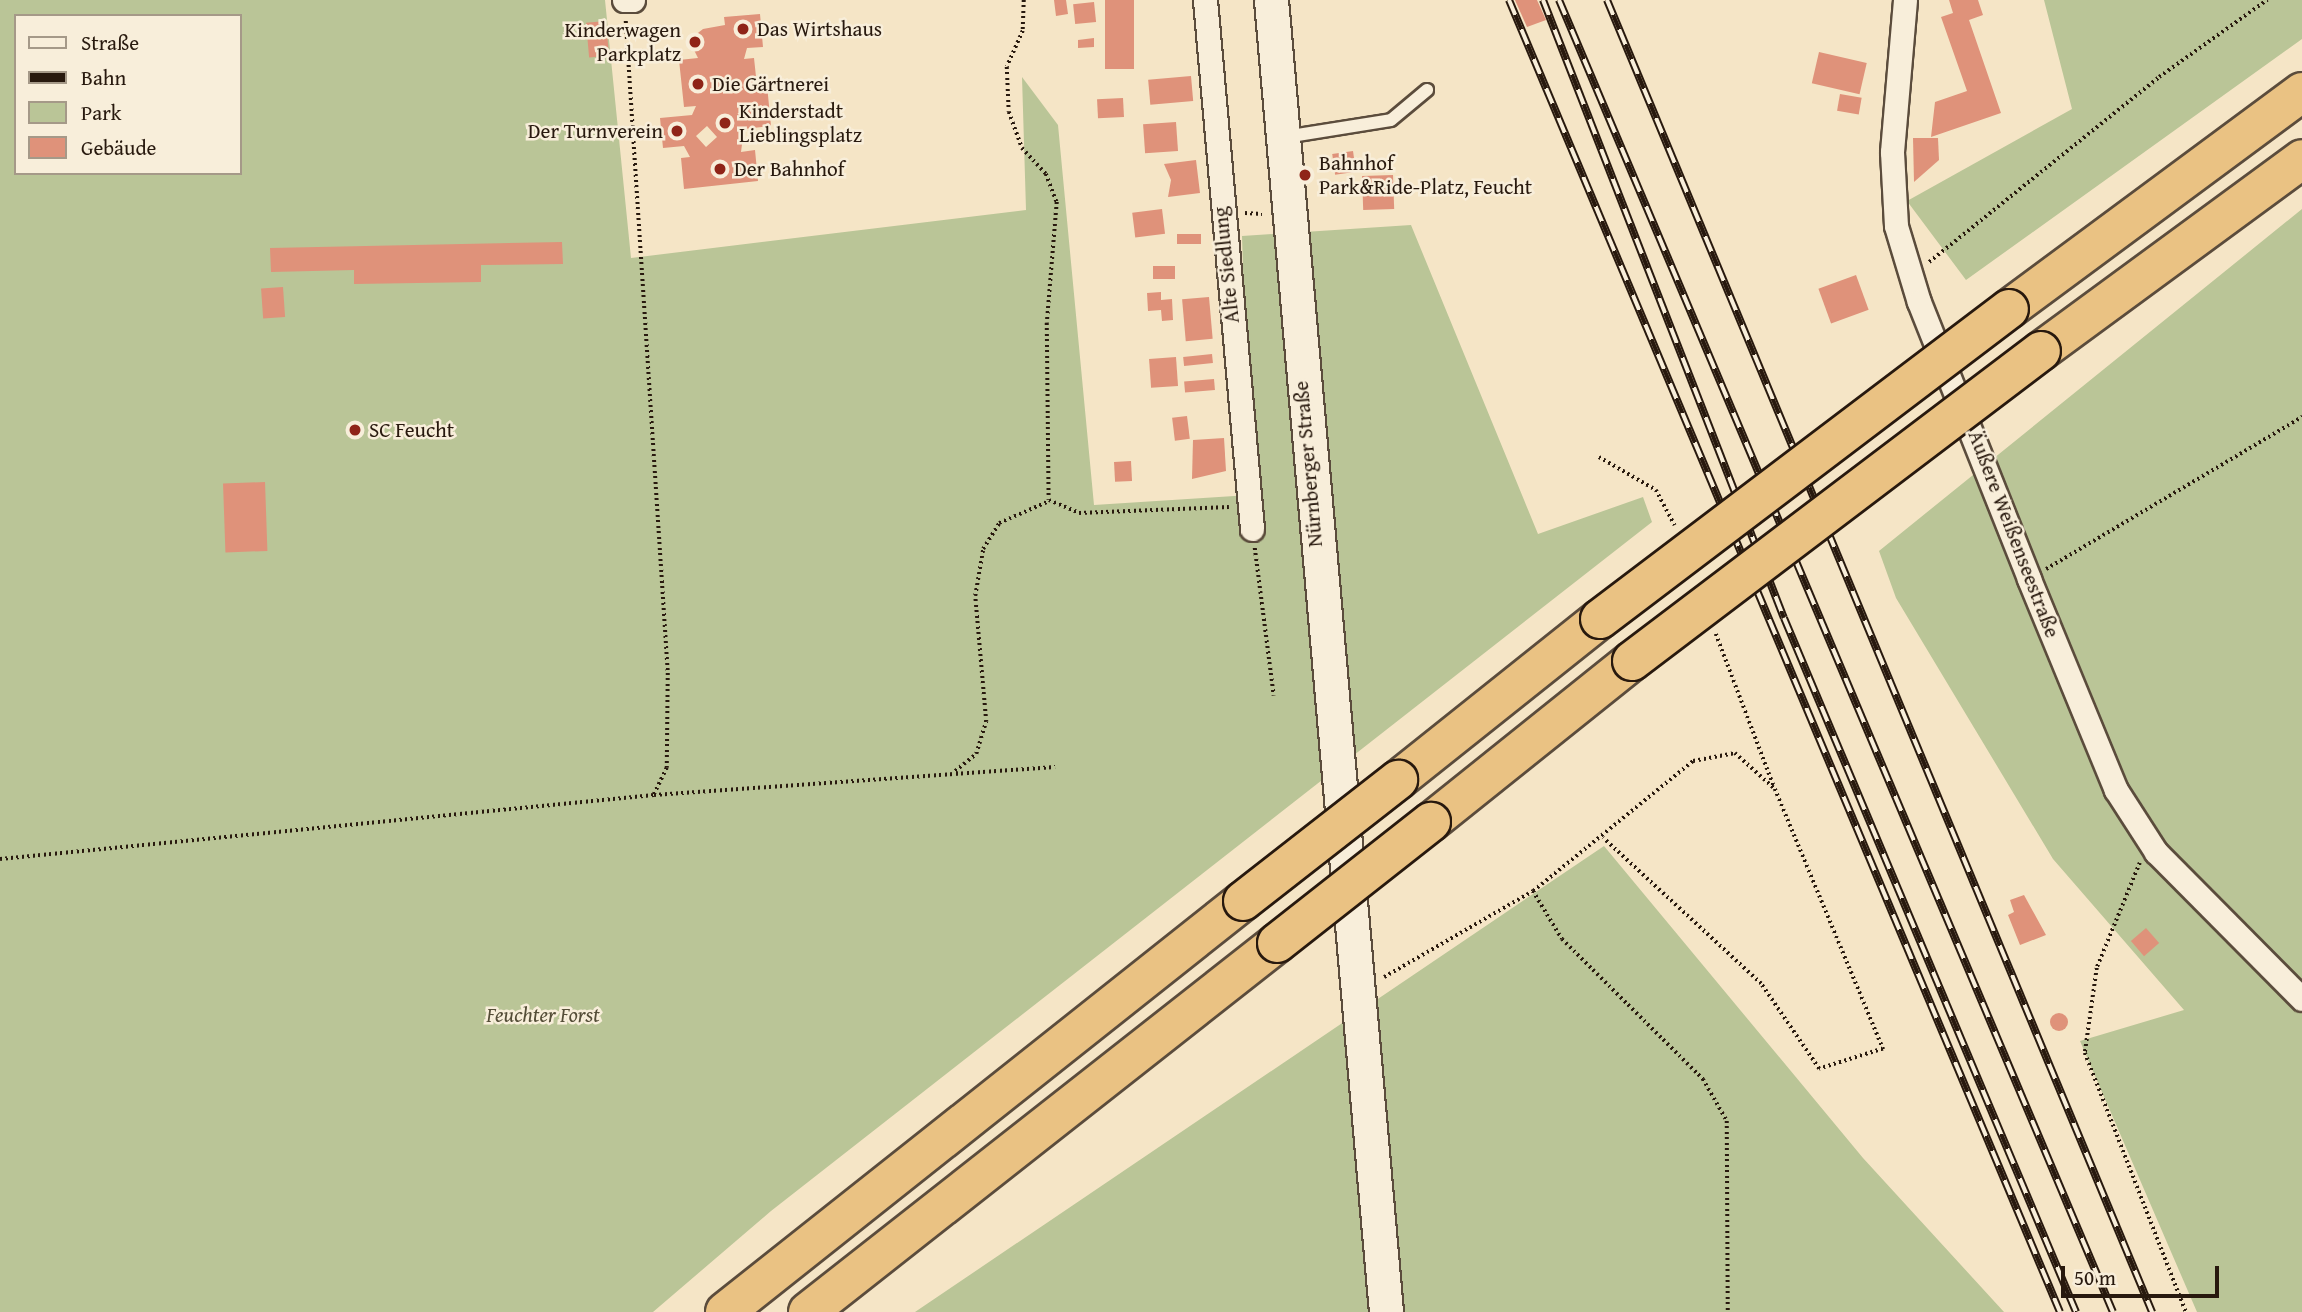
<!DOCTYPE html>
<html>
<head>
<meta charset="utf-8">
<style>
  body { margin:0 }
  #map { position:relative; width:2302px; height:1312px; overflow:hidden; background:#f5e5c6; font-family:"Gentium Book Plus",serif }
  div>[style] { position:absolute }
  .green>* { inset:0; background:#bac597 }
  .building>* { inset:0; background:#df927a; transform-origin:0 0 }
  .round { border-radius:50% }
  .path>* { height:3.5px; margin-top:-1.75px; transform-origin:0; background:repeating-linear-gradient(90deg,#28190e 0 2px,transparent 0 5.5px) }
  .roads { filter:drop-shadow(2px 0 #5b4c3c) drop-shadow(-2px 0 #5b4c3c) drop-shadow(0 2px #5b4c3c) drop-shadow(0 -2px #5b4c3c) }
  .service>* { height:12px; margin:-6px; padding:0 6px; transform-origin:6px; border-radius:6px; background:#f8eeda }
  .minor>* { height:23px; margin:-11.5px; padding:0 11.5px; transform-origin:11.5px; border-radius:11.5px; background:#f8eeda }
  .secondary>* { height:33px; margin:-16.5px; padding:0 16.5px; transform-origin:16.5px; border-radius:16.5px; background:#f8eeda }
  .motorway>* { height:38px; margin:-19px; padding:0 19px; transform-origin:19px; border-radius:19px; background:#eac283 }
  .rail>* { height:8px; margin-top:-4px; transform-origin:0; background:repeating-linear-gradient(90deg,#f8eeda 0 16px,#28190e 0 32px); box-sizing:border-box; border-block:2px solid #28190e }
  .bridges { filter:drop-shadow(2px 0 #28190e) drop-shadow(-2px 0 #28190e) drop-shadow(0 2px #28190e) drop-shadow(0 -2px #28190e) }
  .motorway-bridge>* { height:38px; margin:-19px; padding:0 19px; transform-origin:19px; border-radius:19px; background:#eac283 }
  .dots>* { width:19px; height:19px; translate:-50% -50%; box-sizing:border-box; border:4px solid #f8eeda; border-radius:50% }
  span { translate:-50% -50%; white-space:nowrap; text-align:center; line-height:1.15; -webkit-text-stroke:5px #f8eeda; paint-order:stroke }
  .poi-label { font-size:21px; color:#28190e }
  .left { translate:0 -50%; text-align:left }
  .right { translate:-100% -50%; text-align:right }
  .street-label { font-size:21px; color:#28190e }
  .park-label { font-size:21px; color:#544d37; font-style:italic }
  .legend { position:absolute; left:14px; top:14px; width:228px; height:161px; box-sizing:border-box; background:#f8eeda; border:2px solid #a59988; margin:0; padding:9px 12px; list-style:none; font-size:21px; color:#28190e }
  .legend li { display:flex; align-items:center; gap:14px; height:35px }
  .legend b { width:35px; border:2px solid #a59988 }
  .scale { position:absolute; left:2061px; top:1266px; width:158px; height:32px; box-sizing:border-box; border:4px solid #28190e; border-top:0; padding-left:9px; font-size:21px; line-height:24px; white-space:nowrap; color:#28190e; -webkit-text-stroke:5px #f8eeda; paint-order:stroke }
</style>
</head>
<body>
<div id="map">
  <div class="green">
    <i style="clip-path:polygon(evenodd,0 0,605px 0,631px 258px,1026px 210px,1022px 77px,1058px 125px,1094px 505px,1250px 495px,1242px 236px,1411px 225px,1538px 534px,1643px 497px,1652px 522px,771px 1211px,653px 1312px,0 1312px,0 0,16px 16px,240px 16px,240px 173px,16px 173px,16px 16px)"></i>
    <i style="clip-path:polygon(2044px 0,2302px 0,2302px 39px,1966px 280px,1907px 201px,2072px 109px)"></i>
    <i style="clip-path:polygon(2302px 209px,2302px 1312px,2197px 1312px,2080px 1041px,2184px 1010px,2053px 859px,1896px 598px,1879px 551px)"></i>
    <i style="clip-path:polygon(1604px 846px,1863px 1158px,2004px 1312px,915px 1312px)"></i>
  </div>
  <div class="building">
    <i style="clip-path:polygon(1054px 0,1066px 0,1068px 14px,1056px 16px)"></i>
    <i style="left:1105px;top:0;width:29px;height:69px"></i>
    <i style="clip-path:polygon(1515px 0,1537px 0,1546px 20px,1527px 27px)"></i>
    <i style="clip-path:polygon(1949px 0,1978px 0,1983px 15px,1969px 20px,2001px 113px,1931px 137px,1935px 102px,1967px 91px,1941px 17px,1953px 13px)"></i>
    <i style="left:1094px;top:2px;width:20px;height:21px;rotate:84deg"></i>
    <i style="clip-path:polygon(evenodd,760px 14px,763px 47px,747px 48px,744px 59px,754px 58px,757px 86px,767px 85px,771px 126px,744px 129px,741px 152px,755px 150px,758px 181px,684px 189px,681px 158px,690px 157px,684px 146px,663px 148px,660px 118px,692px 115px,696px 106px,684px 107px,679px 60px,698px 58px,689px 40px,703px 29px,725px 25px,724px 17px,760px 14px,707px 126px,717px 137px,706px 147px,696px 136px,707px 126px)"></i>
    <i style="left:606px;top:21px;width:35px;height:20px;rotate:85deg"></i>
    <i style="clip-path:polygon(1094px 38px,1094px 47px,1078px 48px,1078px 40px)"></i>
    <i style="left:1819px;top:52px;width:49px;height:32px;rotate:13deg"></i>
    <i style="left:1191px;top:76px;width:25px;height:43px;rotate:85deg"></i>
    <i style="left:1840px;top:94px;width:22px;height:17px;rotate:10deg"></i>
    <i style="left:1123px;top:98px;width:19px;height:26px;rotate:87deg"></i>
    <i style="left:1176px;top:122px;width:29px;height:33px;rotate:86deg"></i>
    <i style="clip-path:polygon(1913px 138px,1938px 138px,1939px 160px,1914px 182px)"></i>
    <i style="left:1353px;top:151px;width:21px;height:21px;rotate:82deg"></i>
    <i style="clip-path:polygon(1196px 160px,1200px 193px,1168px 197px,1171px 180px,1164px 164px)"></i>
    <i style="left:1393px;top:175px;width:34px;height:31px;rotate:88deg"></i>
    <i style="left:1162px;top:209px;width:25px;height:30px;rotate:83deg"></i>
    <i style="left:1177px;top:234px;width:24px;height:10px"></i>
    <i style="clip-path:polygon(562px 242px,563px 264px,481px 265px,481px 282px,354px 284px,354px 270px,271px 272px,270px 248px)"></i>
    <i style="left:1175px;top:266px;width:13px;height:22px;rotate:90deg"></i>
    <i style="left:1856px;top:275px;width:37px;height:40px;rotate:70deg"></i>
    <i style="left:283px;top:287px;width:30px;height:22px;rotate:86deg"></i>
    <i style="clip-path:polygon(1161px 292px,1161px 300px,1172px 299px,1173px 320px,1162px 321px,1161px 310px,1148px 311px,1147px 293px)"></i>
    <i style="left:1209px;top:297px;width:42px;height:27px;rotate:85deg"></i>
    <i style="left:1212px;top:354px;width:9px;height:29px;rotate:84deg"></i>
    <i style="left:1176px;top:357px;width:29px;height:27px;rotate:86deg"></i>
    <i style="left:1214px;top:379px;width:11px;height:30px;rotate:85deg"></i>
    <i style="left:1187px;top:416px;width:23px;height:15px;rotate:83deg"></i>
    <i style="clip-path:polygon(1224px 438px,1226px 471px,1192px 479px,1193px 440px)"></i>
    <i style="left:1131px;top:461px;width:20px;height:17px;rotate:87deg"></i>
    <i style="left:265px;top:482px;width:69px;height:42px;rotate:88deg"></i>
    <i style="clip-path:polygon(2024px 895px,2046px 935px,2020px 945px,2008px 915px,2014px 912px,2010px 900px)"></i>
    <i style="left:2146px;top:928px;width:20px;height:20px;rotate:49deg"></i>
    <i class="round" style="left:2050px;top:1013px;width:18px;height:18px"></i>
  </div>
  <div class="path">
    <i style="left:1024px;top:0;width:31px;rotate:92deg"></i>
    <i style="left:1023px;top:31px;width:39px;rotate:114deg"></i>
    <i style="left:1007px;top:67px;width:45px;rotate:87.5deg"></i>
    <i style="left:1009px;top:112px;width:38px;rotate:70deg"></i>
    <i style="left:1022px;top:148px;width:35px;rotate:47deg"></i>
    <i style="left:1046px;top:174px;width:30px;rotate:69deg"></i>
    <i style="left:1057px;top:202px;width:121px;rotate:94.7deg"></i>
    <i style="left:1047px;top:323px;width:177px;rotate:89.4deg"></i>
    <i style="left:1049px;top:500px;width:33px;rotate:23deg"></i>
    <i style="left:1079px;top:513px;width:150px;rotate:-2.3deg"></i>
    <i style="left:626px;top:21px;width:653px;rotate:86.31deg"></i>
    <i style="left:668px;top:673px;width:95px;rotate:90.6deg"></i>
    <i style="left:667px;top:768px;width:30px;rotate:116deg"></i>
    <i style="left:1245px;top:213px;width:17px;rotate:3deg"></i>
    <i style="left:1929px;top:262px;width:295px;rotate:-38.8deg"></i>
    <i style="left:2159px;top:77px;width:133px;rotate:-35.5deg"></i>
    <i style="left:1599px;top:457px;width:66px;rotate:30.1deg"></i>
    <i style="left:1656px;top:490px;width:40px;rotate:62deg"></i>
    <i style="left:1255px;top:548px;width:149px;rotate:82.7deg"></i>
    <i style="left:2046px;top:569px;width:298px;rotate:-30.7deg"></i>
    <i style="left:1716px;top:634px;width:164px;rotate:69.2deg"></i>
    <i style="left:955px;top:771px;width:27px;rotate:-39deg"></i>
    <i style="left:976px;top:754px;width:34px;rotate:-73deg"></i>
    <i style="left:986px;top:722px;width:126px;rotate:-95deg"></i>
    <i style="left:975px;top:596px;width:48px;rotate:-80.3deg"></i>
    <i style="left:983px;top:549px;width:31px;rotate:-58deg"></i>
    <i style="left:999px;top:523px;width:55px;rotate:-23.7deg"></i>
    <i style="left:0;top:859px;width:657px;rotate:-5.59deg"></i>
    <i style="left:654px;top:795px;width:402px;rotate:-4deg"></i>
    <i style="left:2140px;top:863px;width:113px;rotate:112.3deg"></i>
    <i style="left:2097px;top:968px;width:86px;rotate:98deg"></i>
    <i style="left:2085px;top:1053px;width:278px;rotate:68.7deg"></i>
    <i style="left:1533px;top:891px;width:56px;rotate:58.9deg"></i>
    <i style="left:1562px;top:939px;width:199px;rotate:44.8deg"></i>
    <i style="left:1703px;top:1079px;width:48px;rotate:60.3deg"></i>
    <i style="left:1727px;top:1121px;width:191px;rotate:89.7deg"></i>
    <i style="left:1384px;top:977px;width:172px;rotate:-30deg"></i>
    <i style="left:1533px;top:891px;width:206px;rotate:-39.1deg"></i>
    <i style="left:1693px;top:761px;width:43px;rotate:-10.8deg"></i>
    <i style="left:1735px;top:753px;width:54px;rotate:42deg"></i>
    <i style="left:1775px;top:789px;width:282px;rotate:67.4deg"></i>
    <i style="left:1883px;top:1049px;width:67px;rotate:162.6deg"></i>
    <i style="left:1819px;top:1069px;width:103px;rotate:-124.3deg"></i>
    <i style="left:1761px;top:984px;width:215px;rotate:-137.3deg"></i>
  </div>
  <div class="roads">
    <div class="service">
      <i style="left:1285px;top:137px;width:107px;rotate:-9.1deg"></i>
      <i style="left:1391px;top:120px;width:47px;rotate:-39.8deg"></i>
    </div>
    <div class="minor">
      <i style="left:624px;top:0;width:9px"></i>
      <i style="left:1205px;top:0;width:531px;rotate:84.92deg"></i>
      <i style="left:1905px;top:0;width:153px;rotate:94.9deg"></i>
      <i style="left:1892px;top:152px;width:74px;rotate:86.9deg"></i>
      <i style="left:1896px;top:226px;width:79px;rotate:73.2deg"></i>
      <i style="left:1919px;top:302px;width:298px;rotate:68.3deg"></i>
      <i style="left:2029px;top:579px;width:228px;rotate:67.6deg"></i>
      <i style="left:2116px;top:790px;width:74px;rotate:57.2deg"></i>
      <i style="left:2156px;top:852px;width:207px;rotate:45.2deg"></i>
    </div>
    <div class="secondary">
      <i style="left:1271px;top:0;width:1317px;rotate:84.99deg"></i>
    </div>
    <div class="motorway">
      <i style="left:2009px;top:309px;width:365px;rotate:-36.5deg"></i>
      <i style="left:2041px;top:351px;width:324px;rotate:-36.3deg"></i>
      <i style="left:1398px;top:780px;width:258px;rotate:-38.6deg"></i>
      <i style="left:1431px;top:822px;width:258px;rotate:-38.7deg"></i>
      <i style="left:725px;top:1312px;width:661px;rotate:-38.43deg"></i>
      <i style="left:808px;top:1312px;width:597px;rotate:-38.19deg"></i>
    </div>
  </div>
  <div class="rail">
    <i style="left:1509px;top:0;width:1423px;rotate:67.22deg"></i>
    <i style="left:1543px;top:0;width:663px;rotate:68.7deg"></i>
    <i style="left:1784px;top:618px;width:753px;rotate:67.18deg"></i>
    <i style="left:1559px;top:0;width:1424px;rotate:67.11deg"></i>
    <i style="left:1607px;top:0;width:1421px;rotate:67.44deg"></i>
  </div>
  <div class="bridges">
    <div class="motorway-bridge">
      <i style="left:1600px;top:619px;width:513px;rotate:-37.16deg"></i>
      <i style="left:1632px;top:661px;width:513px;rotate:-37.16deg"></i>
      <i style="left:1243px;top:901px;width:197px;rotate:-38deg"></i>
      <i style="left:1277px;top:943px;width:196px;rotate:-38.2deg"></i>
    </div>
  </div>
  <div class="dots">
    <i style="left:743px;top:29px;background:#8f2418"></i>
    <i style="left:695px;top:42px;background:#8f2418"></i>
    <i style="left:698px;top:84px;background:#8f2418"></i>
    <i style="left:725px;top:123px;background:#8f2418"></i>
    <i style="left:677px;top:131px;background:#8f2418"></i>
    <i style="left:720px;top:169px;background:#8f2418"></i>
    <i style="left:1305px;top:175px;background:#8f2418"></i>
    <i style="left:355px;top:430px;background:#8f2418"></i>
  </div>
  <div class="poi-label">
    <span class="left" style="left:757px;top:29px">Das Wirtshaus</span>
    <span class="right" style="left:681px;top:42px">Kinderwagen<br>Parkplatz</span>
    <span class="left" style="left:712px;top:84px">Die Gärtnerei</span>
    <span class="left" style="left:739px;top:123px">Kinderstadt<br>Lieblingsplatz</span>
    <span class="right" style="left:663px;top:131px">Der Turnverein</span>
    <span class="left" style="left:1319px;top:175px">Bahnhof<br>Park&amp;Ride-Platz, Feucht</span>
    <span class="left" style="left:734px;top:169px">Der Bahnhof</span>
    <span class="left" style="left:369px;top:430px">SC Feucht</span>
  </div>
  <div class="street-label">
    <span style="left:1226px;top:265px;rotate:-96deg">Alte Siedlung</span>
    <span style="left:1308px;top:464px;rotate:-95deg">Nürnberger Straße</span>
    <span style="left:2014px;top:534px;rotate:69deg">Äußere Weißenseestraße</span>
  </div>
  <div class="park-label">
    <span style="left:543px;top:1015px">Feuchter Forst</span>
  </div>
  <ul class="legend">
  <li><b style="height:9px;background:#f8eeda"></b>Straße</li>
  <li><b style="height:9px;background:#28190e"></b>Bahn</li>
  <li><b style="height:19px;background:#bac597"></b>Park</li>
  <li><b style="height:19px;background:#df927a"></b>Gebäude</li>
  </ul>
  <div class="scale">50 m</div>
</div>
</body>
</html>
